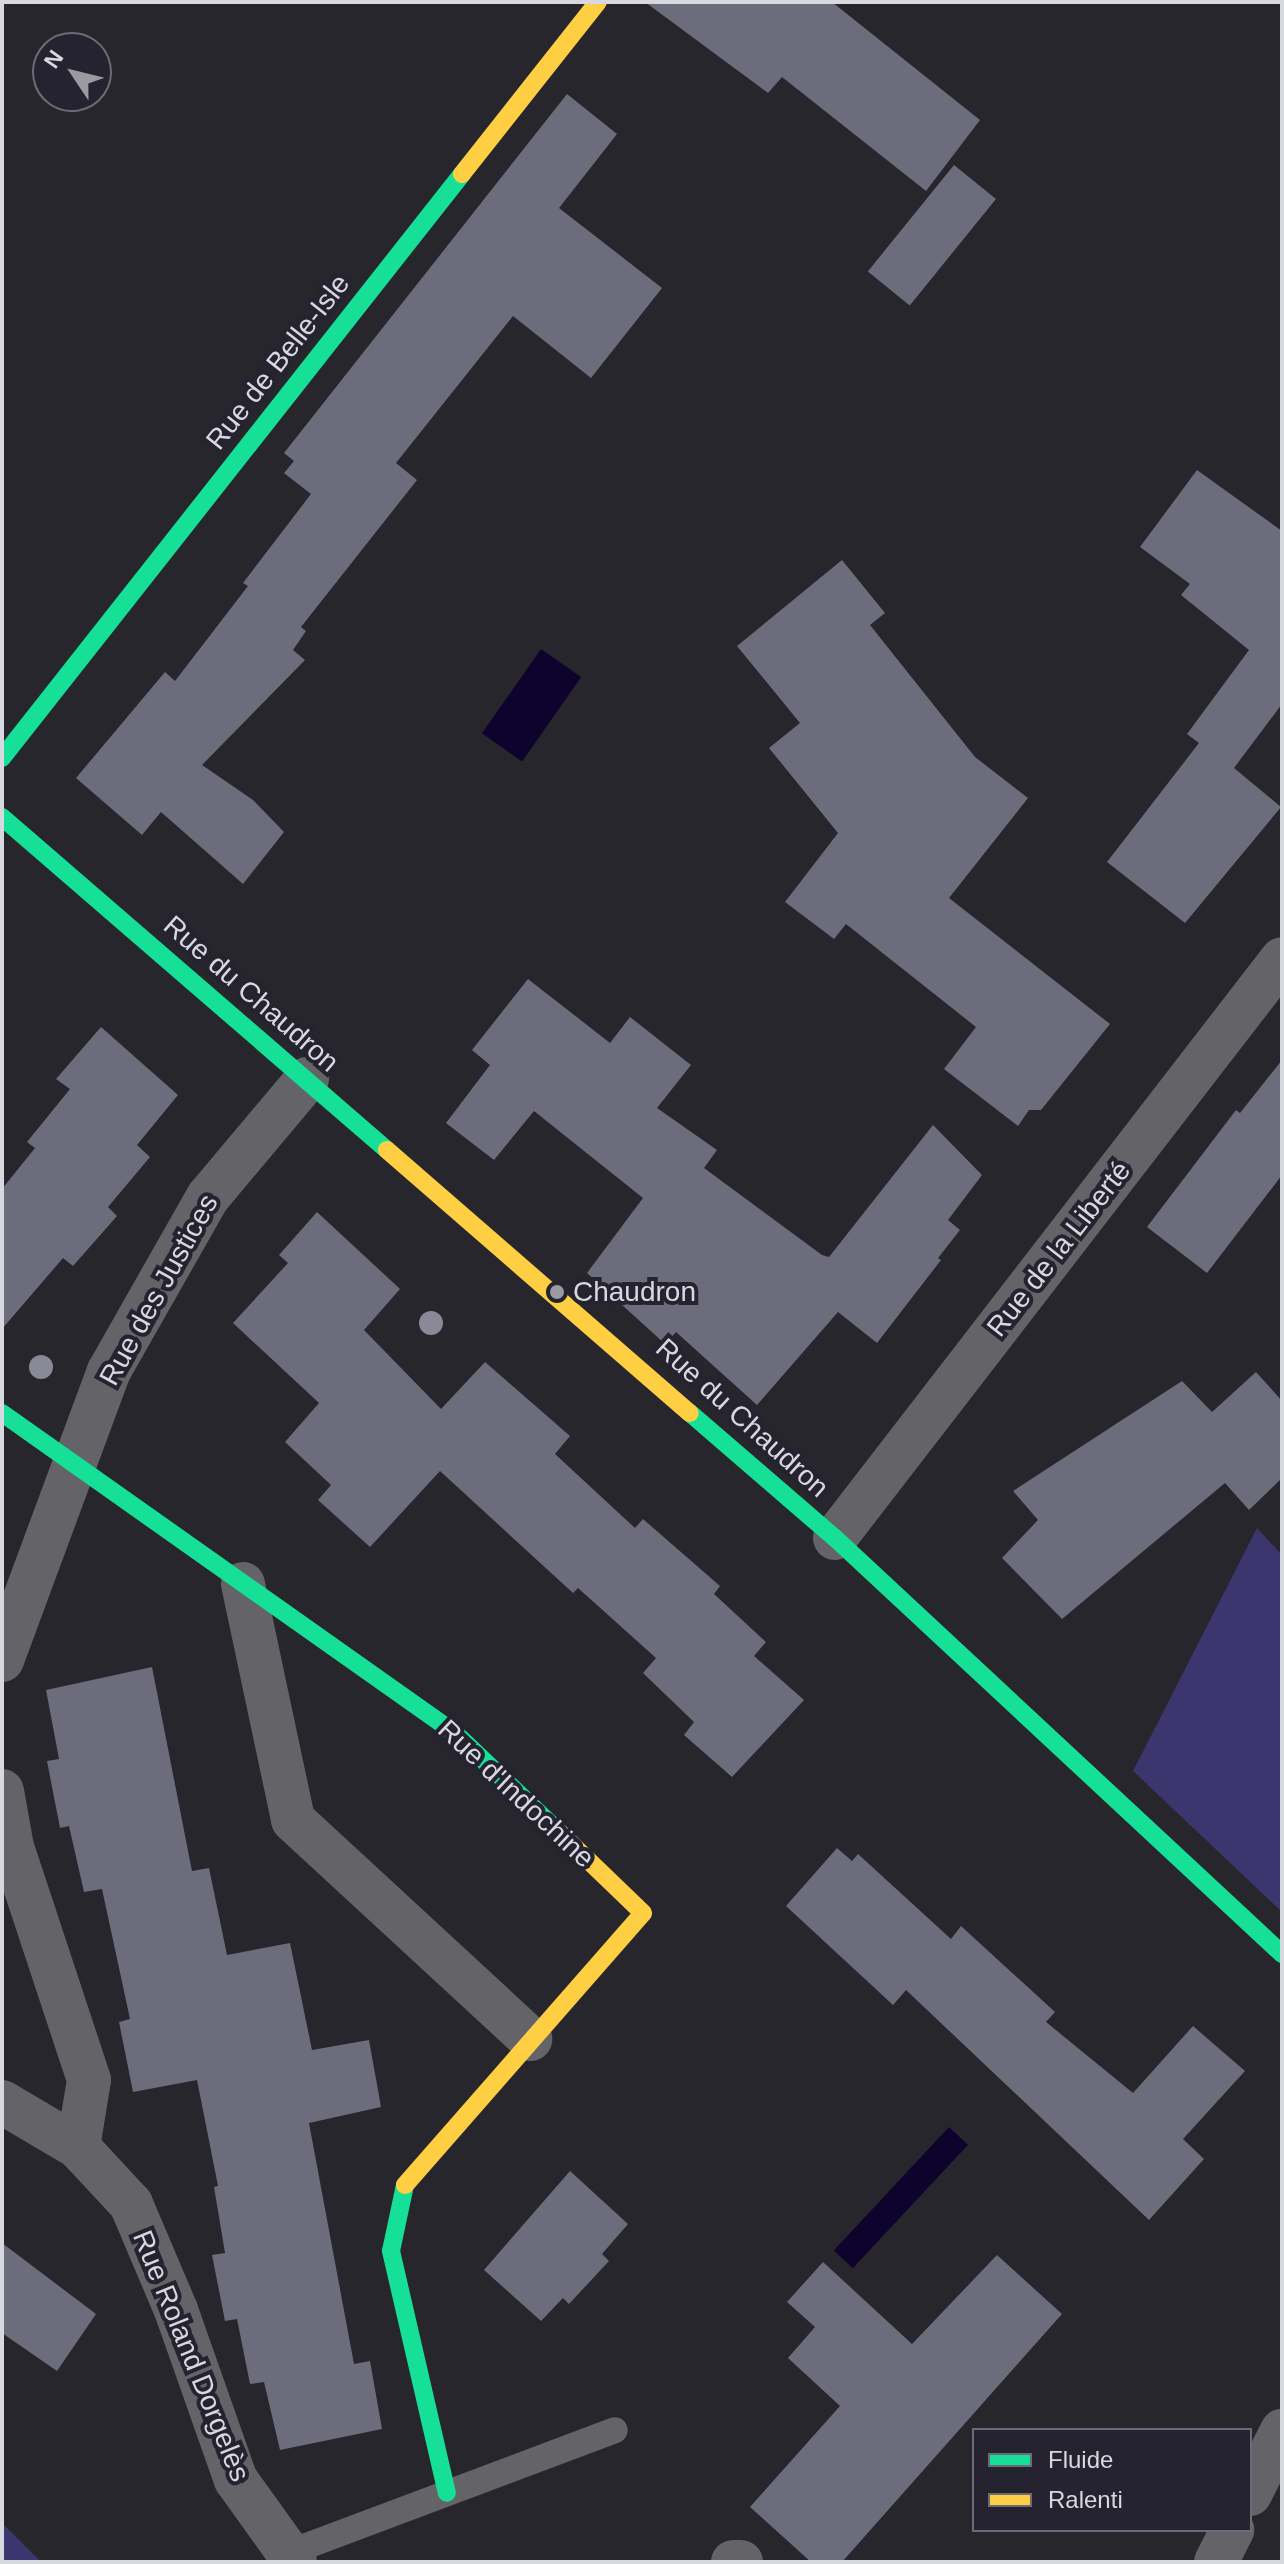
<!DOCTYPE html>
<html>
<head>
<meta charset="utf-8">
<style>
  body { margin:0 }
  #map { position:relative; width:1284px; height:2564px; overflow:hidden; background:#26262c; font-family:Arial,sans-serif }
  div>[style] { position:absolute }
  .green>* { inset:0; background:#3c356e }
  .water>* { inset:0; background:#0d032d; transform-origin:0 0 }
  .building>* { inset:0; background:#6d6c7d; transform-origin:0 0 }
  .lane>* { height:26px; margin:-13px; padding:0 13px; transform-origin:13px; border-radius:13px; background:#636368 }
  .street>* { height:44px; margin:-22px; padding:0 22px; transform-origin:22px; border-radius:22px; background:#636368 }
  .fast>* { height:18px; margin:-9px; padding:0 9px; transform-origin:9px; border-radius:9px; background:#16e098 }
  .slow>* { height:18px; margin:-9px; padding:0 9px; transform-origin:9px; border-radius:9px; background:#ffcf43 }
  .trees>* { width:24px; height:24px; margin:-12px; border-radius:50%; background:#898998 }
  .dots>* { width:22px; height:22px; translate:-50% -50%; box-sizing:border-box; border:4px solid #24232f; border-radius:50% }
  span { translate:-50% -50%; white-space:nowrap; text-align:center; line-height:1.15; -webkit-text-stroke:8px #24232f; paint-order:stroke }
  .street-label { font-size:28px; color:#d8d8e0 }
  .poi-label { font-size:28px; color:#d8d8e0 }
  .left { translate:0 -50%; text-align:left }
  .frame { position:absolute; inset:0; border:4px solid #d8d8e0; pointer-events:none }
  .legend { position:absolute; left:972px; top:2428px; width:280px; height:104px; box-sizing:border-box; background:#24232f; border:2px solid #6c6b76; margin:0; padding:10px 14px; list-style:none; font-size:24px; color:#d8d8e0 }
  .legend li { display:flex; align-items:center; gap:16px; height:40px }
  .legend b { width:40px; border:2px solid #6c6b76 }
  .north { position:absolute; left:32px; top:32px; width:80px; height:80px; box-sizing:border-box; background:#24232f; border:2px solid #6c6b76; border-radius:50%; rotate:305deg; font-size:22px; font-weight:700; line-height:32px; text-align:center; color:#d8d8e0 }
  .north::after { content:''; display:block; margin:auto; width:28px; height:36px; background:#9a9aa1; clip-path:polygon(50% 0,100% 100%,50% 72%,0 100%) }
</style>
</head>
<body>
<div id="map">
  <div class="green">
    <i style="clip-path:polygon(1257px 1528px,1282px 1555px,1282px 1912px,1133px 1771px)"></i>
    <i style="clip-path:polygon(2px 2523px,41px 2562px,2px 2562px)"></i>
  </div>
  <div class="water">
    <i style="left:541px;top:649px;width:49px;height:103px;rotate:35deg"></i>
    <i style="left:949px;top:2127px;width:26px;height:169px;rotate:43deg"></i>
  </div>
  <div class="building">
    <i style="clip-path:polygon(645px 2px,832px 2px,980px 120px,926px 191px,782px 77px,768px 93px)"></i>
    <i style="clip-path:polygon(567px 94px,617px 134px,559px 208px,662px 288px,591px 378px,513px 316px,396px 463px,417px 480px,301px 627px,306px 631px,293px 650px,305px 660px,202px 765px,253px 800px,284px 832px,243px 884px,161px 812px,142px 835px,76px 778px,165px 672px,175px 681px,248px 586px,243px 583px,311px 494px,284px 473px,294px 461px,284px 453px)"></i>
    <i style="left:954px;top:165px;width:54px;height:137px;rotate:39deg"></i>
    <i style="clip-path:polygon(1197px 470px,1282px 531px,1282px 704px,1234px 768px,1281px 807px,1185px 923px,1107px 862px,1199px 743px,1187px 734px,1249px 650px,1181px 595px,1190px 584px,1140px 547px)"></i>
    <i style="clip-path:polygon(842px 560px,885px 613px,870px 625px,975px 757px,1028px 798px,949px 898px,1110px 1024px,1041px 1110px,1029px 1110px,1018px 1126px,944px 1069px,976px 1027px,846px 924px,834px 939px,785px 902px,838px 833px,769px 748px,800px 723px,737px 646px)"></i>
    <i style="clip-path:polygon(528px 979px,610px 1043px,630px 1017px,691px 1065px,657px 1108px,717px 1150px,704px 1168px,822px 1255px,829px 1257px,933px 1125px,982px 1175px,948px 1220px,960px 1230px,938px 1258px,941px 1260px,877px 1343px,838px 1312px,757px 1405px,676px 1332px,665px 1344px,587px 1273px,643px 1198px,534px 1111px,494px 1160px,446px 1123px,490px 1065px,472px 1050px)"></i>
    <i style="clip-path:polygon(101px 1027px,178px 1095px,137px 1145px,150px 1157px,108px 1207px,117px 1216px,73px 1266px,63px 1258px,2px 1329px,2px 1189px,35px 1148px,27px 1142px,70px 1089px,56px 1079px)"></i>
    <i style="clip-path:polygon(1282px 1060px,1282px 1175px,1207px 1273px,1147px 1227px,1236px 1110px,1240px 1113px)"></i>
    <i style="clip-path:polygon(317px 1212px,400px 1289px,364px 1330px,441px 1409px,485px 1362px,570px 1436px,555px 1454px,635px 1528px,643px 1519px,720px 1586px,714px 1594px,766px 1642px,754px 1656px,804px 1700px,732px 1777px,684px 1735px,694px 1722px,643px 1673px,656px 1658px,578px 1588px,573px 1593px,440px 1471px,370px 1547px,318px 1500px,331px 1485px,285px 1442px,319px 1403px,233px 1323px,288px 1263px,279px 1255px)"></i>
    <i style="clip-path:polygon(1256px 1372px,1282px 1401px,1282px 1478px,1249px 1510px,1225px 1483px,1062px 1619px,1002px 1558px,1038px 1520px,1013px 1491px,1182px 1381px,1212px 1412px)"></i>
    <i style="clip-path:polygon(152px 1667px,192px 1871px,209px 1868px,227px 1955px,290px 1943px,312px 2050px,369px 2040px,381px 2107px,309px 2123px,354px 2364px,370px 2361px,382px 2429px,280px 2450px,264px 2382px,250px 2384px,237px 2319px,225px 2321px,212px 2255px,225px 2253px,214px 2187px,218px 2186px,197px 2080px,133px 2092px,119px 2022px,130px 2019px,102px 1889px,84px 1892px,69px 1826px,60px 1828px,47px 1761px,59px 1759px,46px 1690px)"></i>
    <i style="clip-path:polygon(837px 1848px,852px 1861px,858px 1854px,951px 1939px,961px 1926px,1055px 2012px,1046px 2022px,1133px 2093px,1193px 2026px,1245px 2071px,1183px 2139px,1204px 2159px,1149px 2220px,906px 1990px,893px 2005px,786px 1906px)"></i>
    <i style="clip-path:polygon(570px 2171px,628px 2224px,602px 2254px,609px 2261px,569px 2304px,563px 2298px,541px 2321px,484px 2270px)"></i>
    <i style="clip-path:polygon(2px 2243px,96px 2314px,57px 2371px,2px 2333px)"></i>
    <i style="clip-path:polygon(997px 2255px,1062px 2314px,842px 2562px,811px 2562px,750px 2507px,840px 2406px,788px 2358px,815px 2327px,787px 2302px,823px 2262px,912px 2344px)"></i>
  </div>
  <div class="lane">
    <i style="left:288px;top:2553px;width:349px;rotate:-20.6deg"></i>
  </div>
  <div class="street">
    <i style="left:835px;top:1538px;width:731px;rotate:-52.33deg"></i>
    <i style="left:243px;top:1584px;width:241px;rotate:78deg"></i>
    <i style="left:293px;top:1820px;width:323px;rotate:42.7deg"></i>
    <i style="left:2px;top:1660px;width:308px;rotate:-69.7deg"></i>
    <i style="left:109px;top:1371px;width:200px;rotate:-60.4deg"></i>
    <i style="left:208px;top:1197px;width:154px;rotate:-50deg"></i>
    <i style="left:2px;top:1791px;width:57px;rotate:79.9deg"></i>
    <i style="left:12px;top:1847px;width:245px;rotate:71.7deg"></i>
    <i style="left:89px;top:2080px;width:68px;rotate:99.3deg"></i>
    <i style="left:2px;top:2102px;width:88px;rotate:30.6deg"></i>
    <i style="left:78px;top:2147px;width:78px;rotate:47.1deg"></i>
    <i style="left:131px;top:2204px;width:115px;rotate:67deg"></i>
    <i style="left:176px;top:2310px;width:180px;rotate:70.6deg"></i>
    <i style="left:236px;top:2480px;width:101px;rotate:54.3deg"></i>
    <i style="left:1250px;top:2494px;width:71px;rotate:-63.1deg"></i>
    <i style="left:733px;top:2562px;width:8px"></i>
    <i style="left:1216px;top:2562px;width:36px;rotate:-63deg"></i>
  </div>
  <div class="fast">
    <i style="left:2px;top:758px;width:743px;rotate:-51.77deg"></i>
    <i style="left:2px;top:817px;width:509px;rotate:40.86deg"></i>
    <i style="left:2px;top:1413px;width:555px;rotate:35.24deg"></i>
    <i style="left:455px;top:1733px;width:145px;rotate:43.6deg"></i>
    <i style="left:690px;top:1413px;width:191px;rotate:40.8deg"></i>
    <i style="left:835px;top:1538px;width:611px;rotate:42.94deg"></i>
    <i style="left:405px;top:2185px;width:67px;rotate:102deg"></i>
    <i style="left:391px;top:2251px;width:248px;rotate:77deg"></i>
  </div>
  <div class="slow">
    <i style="left:462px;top:174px;width:219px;rotate:-51.7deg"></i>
    <i style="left:387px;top:1150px;width:401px;rotate:41deg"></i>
    <i style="left:405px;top:2185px;width:361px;rotate:-48.8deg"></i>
    <i style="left:643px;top:1913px;width:115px;rotate:-136.1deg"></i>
  </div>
  <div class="trees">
    <i style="left:431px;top:1323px"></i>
    <i style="left:41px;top:1367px"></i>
  </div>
  <div class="dots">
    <i style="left:557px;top:1292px;background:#9a9aa1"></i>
  </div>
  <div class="street-label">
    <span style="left:278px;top:362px;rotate:-52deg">Rue de Belle-Isle</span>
    <span style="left:251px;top:994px;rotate:41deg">Rue du Chaudron</span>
    <span style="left:1059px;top:1249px;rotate:-52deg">Rue de la Liberté</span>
    <span style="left:159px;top:1290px;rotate:-61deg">Rue des Justices</span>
    <span style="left:742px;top:1418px;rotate:42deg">Rue du Chaudron</span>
    <span style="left:516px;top:1794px;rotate:43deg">Rue d'Indochine</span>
    <span style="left:191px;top:2356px;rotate:68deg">Rue Roland Dorgelès</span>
  </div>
  <div class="poi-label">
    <span class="left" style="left:573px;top:1292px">Chaudron</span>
  </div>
  <div class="frame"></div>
  <ul class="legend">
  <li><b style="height:10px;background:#16e098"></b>Fluide</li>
  <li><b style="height:10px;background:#ffcf43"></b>Ralenti</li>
  </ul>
  <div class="north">N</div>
</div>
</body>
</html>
